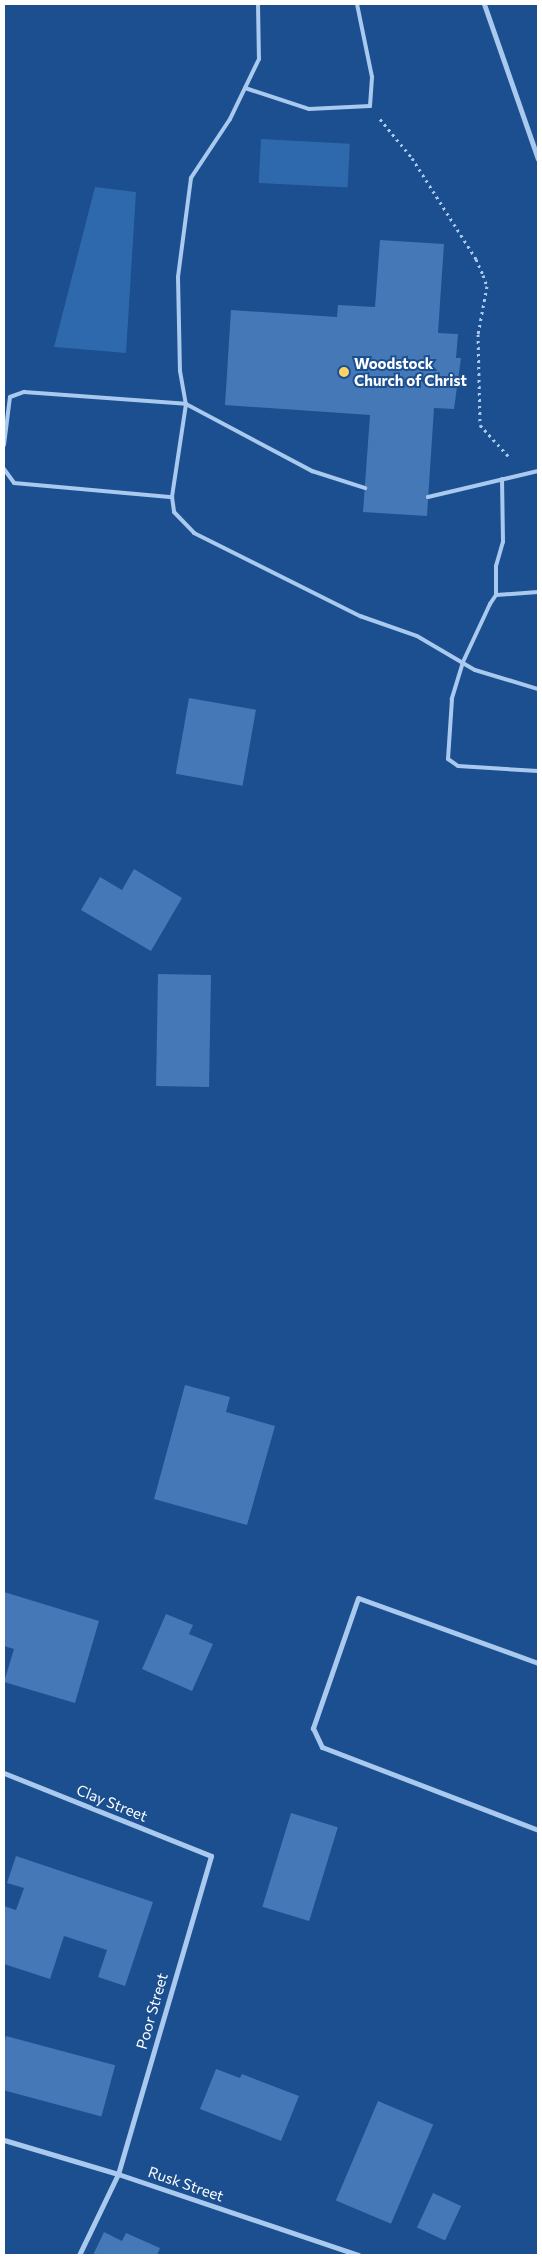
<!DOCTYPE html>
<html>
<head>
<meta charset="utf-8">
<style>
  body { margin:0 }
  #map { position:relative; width:542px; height:2259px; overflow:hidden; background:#1b4f8f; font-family:Commissioner,sans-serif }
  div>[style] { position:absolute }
  .green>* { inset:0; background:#2e69ad; transform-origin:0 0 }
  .building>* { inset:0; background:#4478b7; transform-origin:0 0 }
  .path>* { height:3px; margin-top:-1.5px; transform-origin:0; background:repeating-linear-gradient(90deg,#a9c9ee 0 2.5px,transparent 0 6.5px) }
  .lane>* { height:4px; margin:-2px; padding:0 2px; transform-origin:2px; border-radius:2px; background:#a9c9ee }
  .street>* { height:5px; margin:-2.5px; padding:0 2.5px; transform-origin:2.5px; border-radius:2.5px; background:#a9c9ee }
  .dots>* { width:14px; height:14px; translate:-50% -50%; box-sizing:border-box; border:2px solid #1b4f8f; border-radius:50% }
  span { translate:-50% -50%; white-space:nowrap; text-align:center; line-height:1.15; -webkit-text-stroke:4px #1b4f8f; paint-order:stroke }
  .poi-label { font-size:15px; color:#fff; font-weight:700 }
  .left { translate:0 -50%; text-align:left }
  .street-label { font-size:15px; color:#fff }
  .frame { position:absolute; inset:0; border:5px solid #fff; pointer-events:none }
</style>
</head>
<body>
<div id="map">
  <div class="green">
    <i style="left:261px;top:139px;width:89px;height:44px;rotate:3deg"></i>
    <i style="clip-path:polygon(95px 187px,136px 192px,126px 353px,54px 347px)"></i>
  </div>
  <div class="building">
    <i style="clip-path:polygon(380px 240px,444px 244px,438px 333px,458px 334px,456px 358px,461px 358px,454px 409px,434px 408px,427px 516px,363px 512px,370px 415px,225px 405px,231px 310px,337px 317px,338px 305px,375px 307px)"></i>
    <i style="left:189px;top:698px;width:68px;height:77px;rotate:10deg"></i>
    <i style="clip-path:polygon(134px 869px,182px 898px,151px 951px,81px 910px,100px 877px,122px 890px)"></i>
    <i style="left:158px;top:974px;width:53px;height:112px;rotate:1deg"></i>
    <i style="clip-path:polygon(185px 1385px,230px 1397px,226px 1412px,275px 1426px,247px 1525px,154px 1499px)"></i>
    <i style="clip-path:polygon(4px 1592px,99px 1621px,75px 1703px,4px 1682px,14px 1649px,4px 1646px)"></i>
    <i style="clip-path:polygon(166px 1614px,193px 1625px,189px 1634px,213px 1644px,192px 1691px,142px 1669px)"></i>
    <i style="left:291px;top:1813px;width:49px;height:98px;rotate:17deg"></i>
    <i style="clip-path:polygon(16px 1856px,153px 1902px,125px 1986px,98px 1977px,107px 1950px,64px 1936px,50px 1979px,4px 1964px,4px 1906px,16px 1910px,24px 1888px,7px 1883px)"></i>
    <i style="left:6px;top:2036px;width:113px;height:53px;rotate:15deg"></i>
    <i style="clip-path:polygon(216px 2069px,240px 2078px,242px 2074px,299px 2096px,281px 2141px,200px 2109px)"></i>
    <i style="left:378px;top:2101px;width:60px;height:108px;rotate:23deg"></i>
    <i style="left:433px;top:2193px;width:31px;height:38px;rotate:25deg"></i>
    <i style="clip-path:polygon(104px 2232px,122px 2241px,126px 2233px,160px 2248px,157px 2255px,93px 2255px)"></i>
  </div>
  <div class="path">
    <i style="left:380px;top:119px;width:50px;rotate:50.6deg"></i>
    <i style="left:412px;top:158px;width:120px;rotate:57.6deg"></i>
    <i style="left:476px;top:259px;width:17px;rotate:66deg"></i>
    <i style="left:483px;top:275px;width:12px;rotate:70deg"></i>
    <i style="left:487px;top:286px;width:49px;rotate:100.6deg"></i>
    <i style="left:478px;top:334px;width:91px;rotate:88.7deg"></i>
    <i style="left:480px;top:425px;width:45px;rotate:47.7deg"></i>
  </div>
  <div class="lane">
    <i style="left:258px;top:4px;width:55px;rotate:89deg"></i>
    <i style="left:259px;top:59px;width:67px;rotate:115.8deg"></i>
    <i style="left:230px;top:119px;width:71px;rotate:123.5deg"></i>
    <i style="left:191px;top:178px;width:100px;rotate:97.5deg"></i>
    <i style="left:178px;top:277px;width:94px;rotate:88.8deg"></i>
    <i style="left:180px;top:371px;width:34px;rotate:80deg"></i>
    <i style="left:186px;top:404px;width:143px;rotate:28deg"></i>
    <i style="left:312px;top:471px;width:56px;rotate:17.8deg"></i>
    <i style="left:245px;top:88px;width:67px;rotate:18.2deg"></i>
    <i style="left:309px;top:109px;width:61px;rotate:-2.8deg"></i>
    <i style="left:370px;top:106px;width:29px;rotate:-86deg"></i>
    <i style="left:372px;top:77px;width:75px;rotate:-101.6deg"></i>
    <i style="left:4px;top:445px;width:48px;rotate:-82.9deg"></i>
    <i style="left:10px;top:397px;width:15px;rotate:-20deg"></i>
    <i style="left:24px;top:392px;width:162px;rotate:4.2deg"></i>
    <i style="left:186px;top:404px;width:94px;rotate:98.6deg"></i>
    <i style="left:172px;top:497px;width:15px;rotate:82deg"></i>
    <i style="left:174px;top:512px;width:29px;rotate:46deg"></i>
    <i style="left:194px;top:533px;width:186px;rotate:26.6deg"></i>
    <i style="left:360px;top:616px;width:60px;rotate:19.3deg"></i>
    <i style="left:417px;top:636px;width:67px;rotate:30.4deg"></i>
    <i style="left:475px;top:670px;width:66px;rotate:16.8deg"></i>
    <i style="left:4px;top:469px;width:17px;rotate:54deg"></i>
    <i style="left:14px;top:483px;width:159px;rotate:5.1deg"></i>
    <i style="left:428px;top:497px;width:113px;rotate:-13.3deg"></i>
    <i style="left:538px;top:592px;width:42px;rotate:175.9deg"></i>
    <i style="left:496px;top:595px;width:11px;rotate:124deg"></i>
    <i style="left:490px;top:604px;width:64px;rotate:115deg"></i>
    <i style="left:463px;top:662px;width:39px;rotate:107deg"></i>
    <i style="left:452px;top:699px;width:60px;rotate:93.8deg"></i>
    <i style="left:448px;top:759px;width:12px;rotate:35deg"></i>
    <i style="left:458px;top:766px;width:80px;rotate:3.6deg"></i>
    <i style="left:496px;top:595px;width:29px;rotate:-90deg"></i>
    <i style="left:496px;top:566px;width:25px;rotate:-74deg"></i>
    <i style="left:503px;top:542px;width:63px;rotate:-90.9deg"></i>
  </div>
  <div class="street">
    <i style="left:484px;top:4px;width:164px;rotate:70.8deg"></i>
    <i style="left:538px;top:1663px;width:191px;rotate:-160.1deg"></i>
    <i style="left:358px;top:1598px;width:138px;rotate:109.1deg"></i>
    <i style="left:313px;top:1728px;width:21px;rotate:65deg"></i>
    <i style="left:322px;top:1747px;width:231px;rotate:21deg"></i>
    <i style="left:4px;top:1773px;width:223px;rotate:21.8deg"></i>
    <i style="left:211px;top:1856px;width:331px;rotate:106.3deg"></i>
    <i style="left:118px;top:2174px;width:90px;rotate:115.7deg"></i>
    <i style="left:4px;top:2140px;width:119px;rotate:16.6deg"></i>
    <i style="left:118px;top:2174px;width:254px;rotate:18.6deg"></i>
  </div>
  <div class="dots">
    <i style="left:344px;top:372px;background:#ffd166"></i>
  </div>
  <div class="poi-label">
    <span class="left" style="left:354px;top:372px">Woodstock<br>Church of Christ</span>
  </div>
  <div class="street-label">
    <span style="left:112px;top:1803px;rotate:22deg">Clay Street</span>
    <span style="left:152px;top:2011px;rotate:-74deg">Poor Street</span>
    <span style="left:186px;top:2184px;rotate:19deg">Rusk Street</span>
  </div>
  <div class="frame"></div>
</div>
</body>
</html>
